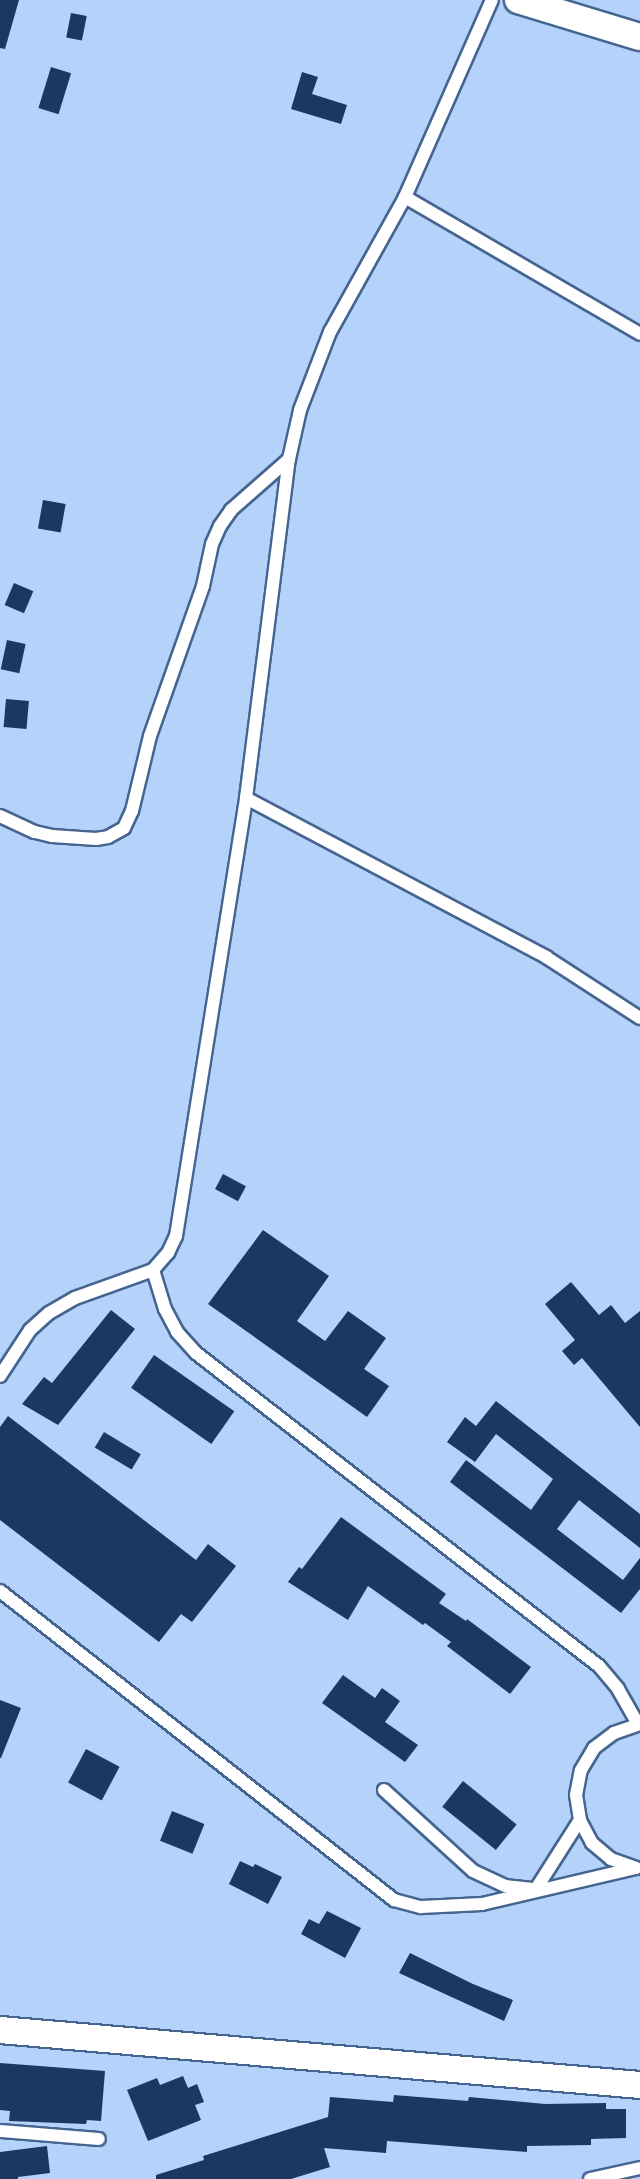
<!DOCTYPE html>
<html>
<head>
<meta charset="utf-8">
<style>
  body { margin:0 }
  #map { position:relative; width:640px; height:2179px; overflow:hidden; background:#b5d3fa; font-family:"Noto Serif",serif }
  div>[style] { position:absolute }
  .building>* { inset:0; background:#1a3860; transform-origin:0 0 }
  .roads { filter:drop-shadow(2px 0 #456591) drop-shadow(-2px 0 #456591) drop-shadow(0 2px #456591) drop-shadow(0 -2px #456591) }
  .lane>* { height:12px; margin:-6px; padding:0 6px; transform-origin:6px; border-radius:6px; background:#fff }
  .street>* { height:26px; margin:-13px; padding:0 13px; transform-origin:13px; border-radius:13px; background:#fff }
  span { translate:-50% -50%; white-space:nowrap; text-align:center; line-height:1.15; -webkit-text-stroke:6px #eaf2fc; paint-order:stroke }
</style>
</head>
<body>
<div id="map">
  <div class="building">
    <i style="clip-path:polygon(0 0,19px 0,5px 49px,0 48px)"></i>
    <i style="left:71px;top:13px;width:16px;height:25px;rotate:11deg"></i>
    <i style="left:51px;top:67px;width:21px;height:43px;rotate:17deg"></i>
    <i style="clip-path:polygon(302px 72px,318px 77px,312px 94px,347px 105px,341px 124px,291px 109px)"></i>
    <i style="left:43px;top:500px;width:23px;height:29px;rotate:10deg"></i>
    <i style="left:14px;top:583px;width:21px;height:24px;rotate:23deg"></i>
    <i style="left:7px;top:640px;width:19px;height:30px;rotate:12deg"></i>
    <i style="left:6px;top:699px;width:23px;height:28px;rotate:5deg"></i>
    <i style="left:223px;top:1174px;width:26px;height:17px;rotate:28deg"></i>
    <i style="clip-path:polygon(263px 1230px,329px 1276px,297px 1321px,325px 1341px,348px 1311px,386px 1338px,364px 1369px,389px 1386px,367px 1417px,208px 1304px)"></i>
    <i style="clip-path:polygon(571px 1282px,599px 1315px,611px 1305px,625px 1323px,640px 1311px,640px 1427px,582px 1358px,574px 1365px,562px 1351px,575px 1340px,545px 1304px)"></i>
    <i style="clip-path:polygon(111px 1310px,135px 1329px,58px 1425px,22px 1404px,44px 1377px,52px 1383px)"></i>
    <i style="left:154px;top:1355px;width:98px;height:40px;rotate:35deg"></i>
    <i style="clip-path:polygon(496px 1401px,640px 1514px,640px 1548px,579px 1500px,557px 1529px,623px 1580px,640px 1558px,640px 1589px,621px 1613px,450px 1482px,466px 1460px,531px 1510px,553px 1479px,496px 1434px,475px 1462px,447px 1442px,465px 1417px,476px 1426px)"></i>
    <i style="clip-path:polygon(8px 1416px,196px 1560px,208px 1544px,236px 1566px,192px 1622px,181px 1614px,159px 1642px,0 1520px,0 1427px)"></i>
    <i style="left:104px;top:1432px;width:43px;height:18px;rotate:31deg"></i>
    <i style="clip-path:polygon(341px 1517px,446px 1594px,439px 1603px,466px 1621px,467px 1619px,531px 1667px,510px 1694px,447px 1646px,451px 1642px,425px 1623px,423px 1625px,368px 1586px,348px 1620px,288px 1582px,299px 1567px,302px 1569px)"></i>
    <i style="clip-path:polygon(343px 1675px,375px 1698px,382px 1688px,400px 1701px,385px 1722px,418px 1745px,405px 1762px,322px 1703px)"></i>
    <i style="clip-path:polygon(0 1700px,21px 1708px,1px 1758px,0 1758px)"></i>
    <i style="left:86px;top:1749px;width:38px;height:38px;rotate:28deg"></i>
    <i style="left:463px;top:1781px;width:69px;height:33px;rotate:39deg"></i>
    <i style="left:172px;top:1811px;width:35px;height:32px;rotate:22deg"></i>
    <i style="clip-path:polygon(240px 1861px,253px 1867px,255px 1864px,282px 1877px,268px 1904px,229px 1884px)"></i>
    <i style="clip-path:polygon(327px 1911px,361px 1928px,345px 1958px,301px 1934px,309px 1919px,319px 1924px)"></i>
    <i style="clip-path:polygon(410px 1953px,473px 1984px,513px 2000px,504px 2021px,399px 1973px)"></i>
    <i style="clip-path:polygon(0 2063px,105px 2071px,101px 2121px,87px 2120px,86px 2124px,9px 2121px,10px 2111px,0 2110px)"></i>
    <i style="clip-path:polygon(183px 2076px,188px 2088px,197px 2084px,204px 2102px,195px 2105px,201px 2120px,148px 2141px,127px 2090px,157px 2078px,160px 2085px)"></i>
    <i style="clip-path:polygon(394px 2095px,468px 2101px,469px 2097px,545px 2104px,606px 2103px,606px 2109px,626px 2109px,626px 2138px,591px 2139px,591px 2145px,527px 2146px,527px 2152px,387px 2141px,386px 2153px,324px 2148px,330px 2167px,291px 2179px,156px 2179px,156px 2175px,204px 2160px,203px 2156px,328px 2117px,330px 2097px,393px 2102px)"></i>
    <i style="clip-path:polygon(47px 2146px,50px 2173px,18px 2177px,18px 2179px,0 2179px,0 2152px)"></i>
  </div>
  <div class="roads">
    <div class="lane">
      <i style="left:405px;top:197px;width:272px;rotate:30.2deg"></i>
      <i style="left:246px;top:798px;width:340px;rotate:27.9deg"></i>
      <i style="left:546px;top:957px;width:112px;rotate:33deg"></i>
      <i style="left:0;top:816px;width:38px;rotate:25deg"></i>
      <i style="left:35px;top:832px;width:17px;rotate:13deg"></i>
      <i style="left:52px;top:836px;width:44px;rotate:3.9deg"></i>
      <i style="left:96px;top:839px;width:12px;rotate:-9deg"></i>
      <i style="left:108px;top:837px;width:18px;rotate:-29deg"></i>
      <i style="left:124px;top:828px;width:19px;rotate:-65deg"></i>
      <i style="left:132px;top:811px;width:77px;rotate:-76.5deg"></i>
      <i style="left:150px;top:736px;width:159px;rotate:-70.5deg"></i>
      <i style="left:203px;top:586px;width:43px;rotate:-77.9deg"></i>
      <i style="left:212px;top:544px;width:20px;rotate:-66deg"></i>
      <i style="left:220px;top:526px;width:19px;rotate:-55deg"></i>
      <i style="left:231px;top:510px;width:77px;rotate:-41.3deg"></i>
      <i style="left:153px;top:1270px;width:41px;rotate:72.9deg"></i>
      <i style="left:165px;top:1309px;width:26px;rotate:62deg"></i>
      <i style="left:177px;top:1332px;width:28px;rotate:48deg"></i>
      <i style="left:196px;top:1353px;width:510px;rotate:37.84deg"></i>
      <i style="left:599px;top:1666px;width:30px;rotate:50deg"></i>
      <i style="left:618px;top:1689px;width:40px;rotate:60.3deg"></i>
      <i style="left:0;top:1376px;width:55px;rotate:-56.9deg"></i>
      <i style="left:30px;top:1330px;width:25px;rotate:-42deg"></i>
      <i style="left:49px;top:1313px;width:30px;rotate:-30deg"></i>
      <i style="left:75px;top:1298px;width:83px;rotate:-19.7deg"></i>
      <i style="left:153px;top:1270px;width:23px;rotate:-49deg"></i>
      <i style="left:168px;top:1253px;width:19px;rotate:-65deg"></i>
      <i style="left:176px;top:1236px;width:444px;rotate:-80.9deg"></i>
      <i style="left:246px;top:798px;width:342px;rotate:-82.8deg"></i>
      <i style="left:289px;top:459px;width:50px;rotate:-77.3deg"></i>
      <i style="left:300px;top:410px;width:84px;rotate:-69deg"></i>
      <i style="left:330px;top:332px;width:154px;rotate:-60.9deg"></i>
      <i style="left:405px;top:197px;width:215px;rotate:-66.2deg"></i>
      <i style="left:0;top:1591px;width:501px;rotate:38.11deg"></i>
      <i style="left:394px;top:1900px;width:28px;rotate:15deg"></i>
      <i style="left:421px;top:1907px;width:61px;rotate:-2.8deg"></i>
      <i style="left:482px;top:1904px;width:157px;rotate:-13.2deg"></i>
      <i style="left:384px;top:1790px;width:120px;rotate:42.3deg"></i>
      <i style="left:473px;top:1871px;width:35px;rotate:25deg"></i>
      <i style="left:505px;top:1886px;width:30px;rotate:6deg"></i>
      <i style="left:636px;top:1868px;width:27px;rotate:-160deg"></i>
      <i style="left:611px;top:1859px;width:25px;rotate:-140deg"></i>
      <i style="left:592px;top:1843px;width:26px;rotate:-118deg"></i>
      <i style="left:580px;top:1820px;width:25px;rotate:-99deg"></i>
      <i style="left:576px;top:1795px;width:25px;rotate:-79deg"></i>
      <i style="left:581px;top:1770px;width:26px;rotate:-59deg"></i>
      <i style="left:594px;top:1748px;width:25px;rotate:-37deg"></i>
      <i style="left:614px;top:1733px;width:28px;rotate:-19deg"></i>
      <i style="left:536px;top:1889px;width:82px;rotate:-57.5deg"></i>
      <i style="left:0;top:2131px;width:99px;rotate:4.6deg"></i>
      <i style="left:590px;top:2179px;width:51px;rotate:-12.4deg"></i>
    </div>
    <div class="street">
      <i style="left:518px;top:0;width:127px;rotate:16.9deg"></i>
      <i style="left:0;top:2030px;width:642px;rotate:4.91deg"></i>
    </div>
  </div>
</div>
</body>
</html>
